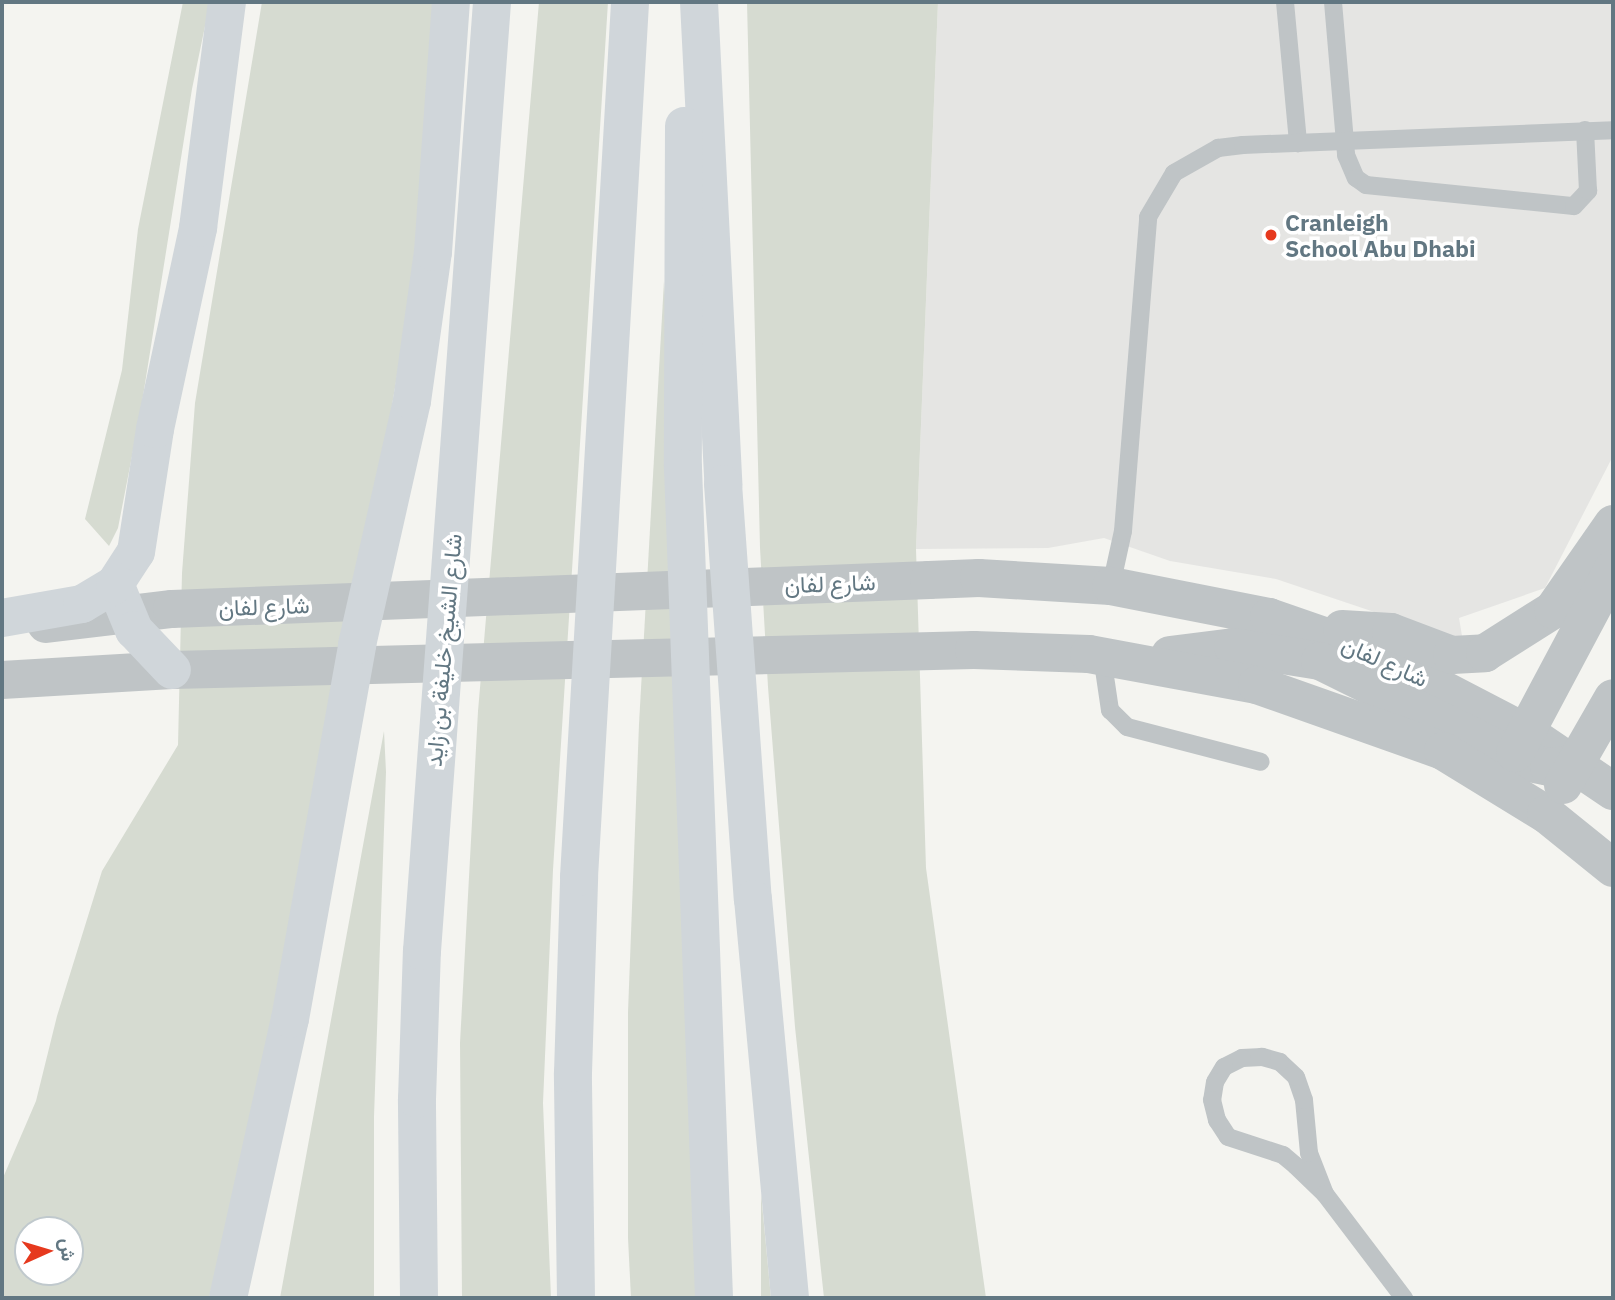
<!DOCTYPE html>
<html>
<head>
<meta charset="utf-8">
<style>
  body { margin:0 }
  #map { position:relative; width:1615px; height:1300px; overflow:hidden; background:#f4f4f0; font-family:"IBM Plex Sans",Vazirmatn,sans-serif }
  div>[style] { position:absolute }
  .built>* { inset:0; background:#e5e5e3 }
  .green>* { inset:0; background:#d6dbd1 }
  .service>* { height:18px; margin:-9px; padding:0 9px; transform-origin:9px; border-radius:9px; background:#bfc4c6 }
  .tertiary>* { height:38px; margin:-19px; padding:0 19px; transform-origin:19px; border-radius:19px; background:#bfc4c6 }
  .motorway>* { height:38px; margin:-19px; padding:0 19px; transform-origin:19px; border-radius:19px; background:#d0d6da }
  .dots>* { width:19px; height:19px; translate:-50% -50%; box-sizing:border-box; border:4px solid #fff; border-radius:50% }
  span { translate:-50% -50%; white-space:nowrap; text-align:center; line-height:1.15; -webkit-text-stroke:7px #fff; paint-order:stroke }
  .poi-label { font-size:23px; color:#627782; font-weight:700 }
  .left { translate:0 -50%; text-align:left }
  .street-label { font-size:23px; color:#627782 }
  .frame { position:absolute; inset:0; border:4px solid #627782; pointer-events:none }
  .north { position:absolute; left:14px; top:1216px; width:70px; height:70px; box-sizing:border-box; background:#fff; border:2px solid #c0c9cd; border-radius:50%; rotate:86deg; font-size:19px; font-weight:700; line-height:28px; text-align:center; color:#627782 }
  .north::after { content:''; display:block; margin:auto; width:24px; height:32px; background:#e6391e; clip-path:polygon(50% 0,100% 100%,50% 72%,0 100%) }
</style>
</head>
<body>
<div id="map">
  <div class="built">
    <i style="clip-path:polygon(938px 2px,1613px 2px,1613px 456px,1545px 588px,1459px 618px,1464px 648px,1416px 626px,1276px 579px,1170px 561px,1104px 538px,1048px 548px,916px 549px)"></i>
  </div>
  <div class="green">
    <i style="clip-path:polygon(183px 2px,210px 2px,192px 89px,140px 415px,118px 528px,109px 546px,85px 519px,122px 370px,138px 229px)"></i>
    <i style="clip-path:polygon(evenodd,262px 2px,435px 2px,413px 278px,325px 813px,209px 1298px,2px 1298px,2px 1180px,36px 1101px,57px 1016px,102px 871px,178px 745px,182px 573px,195px 403px,262px 2px,28px 1230px,70px 1230px,70px 1272px,28px 1272px,28px 1230px)"></i>
    <i style="clip-path:polygon(539px 2px,608px 2px,553px 870px,543px 1103px,551px 1298px,462px 1298px,460px 1043px,478px 711px)"></i>
    <i style="clip-path:polygon(747px 2px,938px 2px,916px 549px,926px 868px,986px 1298px,824px 1298px,795px 1027px,768px 687px,760px 548px)"></i>
    <i style="clip-path:polygon(664px 281px,667px 325px,703px 1298px,631px 1298px,628px 1238px,628px 1012px,639px 724px)"></i>
    <i style="clip-path:polygon(384px 731px,386px 772px,374px 1117px,374px 1298px,280px 1298px)"></i>
    <i style="clip-path:polygon(761px 1193px,771px 1298px,761px 1298px)"></i>
  </div>
  <div class="service">
    <i style="left:1285px;top:2px;width:142px;rotate:84.7deg"></i>
    <i style="left:1333px;top:2px;width:154px;rotate:85.1deg"></i>
    <i style="left:1346px;top:155px;width:25px;rotate:67deg"></i>
    <i style="left:1356px;top:178px;width:12px;rotate:35deg"></i>
    <i style="left:1366px;top:185px;width:209px;rotate:5.8deg"></i>
    <i style="left:1574px;top:206px;width:21px;rotate:-47deg"></i>
    <i style="left:1588px;top:191px;width:61px;rotate:-92.8deg"></i>
    <i style="left:1111px;top:586px;width:56px;rotate:-77.7deg"></i>
    <i style="left:1123px;top:531px;width:315px;rotate:-85.4deg"></i>
    <i style="left:1148px;top:217px;width:51px;rotate:-59.4deg"></i>
    <i style="left:1174px;top:173px;width:51px;rotate:-29.6deg"></i>
    <i style="left:1218px;top:148px;width:25px;rotate:-7deg"></i>
    <i style="left:1243px;top:145px;width:370px;rotate:-2.3deg"></i>
    <i style="left:1102px;top:656px;width:55px;rotate:81.6deg"></i>
    <i style="left:1110px;top:710px;width:24px;rotate:45deg"></i>
    <i style="left:1127px;top:727px;width:138px;rotate:14.6deg"></i>
    <i style="left:1325px;top:1194px;width:44px;rotate:-111.3deg"></i>
    <i style="left:1309px;top:1153px;width:53px;rotate:-95.4deg"></i>
    <i style="left:1304px;top:1100px;width:24px;rotate:-109deg"></i>
    <i style="left:1296px;top:1077px;width:22px;rotate:-137deg"></i>
    <i style="left:1280px;top:1062px;width:19px;rotate:-164deg"></i>
    <i style="left:1262px;top:1057px;width:20px;rotate:177deg"></i>
    <i style="left:1242px;top:1058px;width:20px;rotate:153deg"></i>
    <i style="left:1224px;top:1067px;width:17px;rotate:121deg"></i>
    <i style="left:1215px;top:1082px;width:18px;rotate:99deg"></i>
    <i style="left:1212px;top:1100px;width:21px;rotate:76deg"></i>
    <i style="left:1217px;top:1120px;width:20px;rotate:57deg"></i>
    <i style="left:1228px;top:1137px;width:58px;rotate:18.1deg"></i>
    <i style="left:1283px;top:1155px;width:17px;rotate:40deg"></i>
    <i style="left:1296px;top:1166px;width:40px;rotate:44deg"></i>
    <i style="left:1325px;top:1194px;width:131px;rotate:52.8deg"></i>
  </div>
  <div class="tertiary">
    <i style="left:46px;top:624px;width:127px;rotate:-6.8deg"></i>
    <i style="left:172px;top:609px;width:758px;rotate:-2.19deg"></i>
    <i style="left:929px;top:580px;width:50px;rotate:-2.3deg"></i>
    <i style="left:979px;top:578px;width:132px;rotate:3.5deg"></i>
    <i style="left:1111px;top:586px;width:161px;rotate:11.1deg"></i>
    <i style="left:1269px;top:617px;width:110px;rotate:19.1deg"></i>
    <i style="left:1373px;top:653px;width:174px;rotate:27.5deg"></i>
    <i style="left:1527px;top:733px;width:104px;rotate:34deg"></i>
    <i style="left:1342px;top:629px;width:49px;rotate:3.5deg"></i>
    <i style="left:1391px;top:632px;width:65px;rotate:20.7deg"></i>
    <i style="left:1452px;top:655px;width:33px;rotate:-3deg"></i>
    <i style="left:1485px;top:653px;width:80px;rotate:-32.3deg"></i>
    <i style="left:1553px;top:610px;width:105px;rotate:-55.1deg"></i>
    <i style="left:1170px;top:655px;width:64px;rotate:-7.2deg"></i>
    <i style="left:1233px;top:647px;width:88px;rotate:9.1deg"></i>
    <i style="left:1320px;top:661px;width:228px;rotate:26.3deg"></i>
    <i style="left:1524px;top:762px;width:25px;rotate:11deg"></i>
    <i style="left:1549px;top:767px;width:24px;rotate:-7deg"></i>
    <i style="left:2px;top:680px;width:170px;rotate:-3.4deg"></i>
    <i style="left:172px;top:670px;width:802px;rotate:-1.43deg"></i>
    <i style="left:974px;top:650px;width:115px;rotate:2deg"></i>
    <i style="left:1089px;top:654px;width:171px;rotate:10.5deg"></i>
    <i style="left:1257px;top:685px;width:197px;rotate:19.5deg"></i>
    <i style="left:1443px;top:751px;width:121px;rotate:31.5deg"></i>
    <i style="left:1546px;top:814px;width:86px;rotate:38.9deg"></i>
    <i style="left:1515px;top:753px;width:208px;rotate:-62deg"></i>
    <i style="left:1563px;top:785px;width:100px;rotate:-60.1deg"></i>
  </div>
  <div class="motorway">
    <i style="left:699px;top:2px;width:483px;rotate:87.1deg"></i>
    <i style="left:723px;top:484px;width:416px;rotate:85.9deg"></i>
    <i style="left:753px;top:899px;width:401px;rotate:84.7deg"></i>
    <i style="left:684px;top:126px;width:342px;rotate:90.2deg"></i>
    <i style="left:683px;top:468px;width:831px;rotate:87.86deg"></i>
    <i style="left:115px;top:584px;width:50px;rotate:67.6deg"></i>
    <i style="left:134px;top:630px;width:55px;rotate:46.5deg"></i>
    <i style="left:2px;top:618px;width:81px;rotate:-9.9deg"></i>
    <i style="left:82px;top:604px;width:39px;rotate:-31deg"></i>
    <i style="left:115px;top:584px;width:38px;rotate:-57deg"></i>
    <i style="left:136px;top:552px;width:124px;rotate:-81.2deg"></i>
    <i style="left:155px;top:429px;width:206px;rotate:-77.9deg"></i>
    <i style="left:198px;top:228px;width:228px;rotate:-82.7deg"></i>
    <i style="left:228px;top:1298px;width:286px;rotate:-77.5deg"></i>
    <i style="left:290px;top:1019px;width:380px;rotate:-79.8deg"></i>
    <i style="left:357px;top:645px;width:250px;rotate:-77.3deg"></i>
    <i style="left:412px;top:401px;width:150px;rotate:-82deg"></i>
    <i style="left:433px;top:252px;width:251px;rotate:-85.9deg"></i>
    <i style="left:419px;top:1298px;width:199px;rotate:-90.6deg"></i>
    <i style="left:417px;top:1099px;width:148px;rotate:-88.1deg"></i>
    <i style="left:422px;top:951px;width:952px;rotate:-85.78deg"></i>
    <i style="left:576px;top:1298px;width:225px;rotate:-90.8deg"></i>
    <i style="left:573px;top:1073px;width:196px;rotate:-88.2deg"></i>
    <i style="left:579px;top:877px;width:876px;rotate:-86.66deg"></i>
  </div>
  <div class="dots">
    <i style="left:1271px;top:235px;background:#e6391e"></i>
  </div>
  <div class="poi-label">
    <span class="left" style="left:1285px;top:235px">Cranleigh<br>School Abu Dhabi</span>
  </div>
  <div class="street-label">
    <span style="left:830px;top:583px;rotate:-2deg">شارع لفان</span>
    <span style="left:264px;top:606px;rotate:-2deg">شارع لفان</span>
    <span style="left:443px;top:650px;rotate:-85deg">شارع الشيخ خليفة بن زايد</span>
    <span style="left:1385px;top:661px;rotate:24deg">شارع لفان</span>
  </div>
  <div class="frame"></div>
  <div class="north">ش</div>
</div>
</body>
</html>
